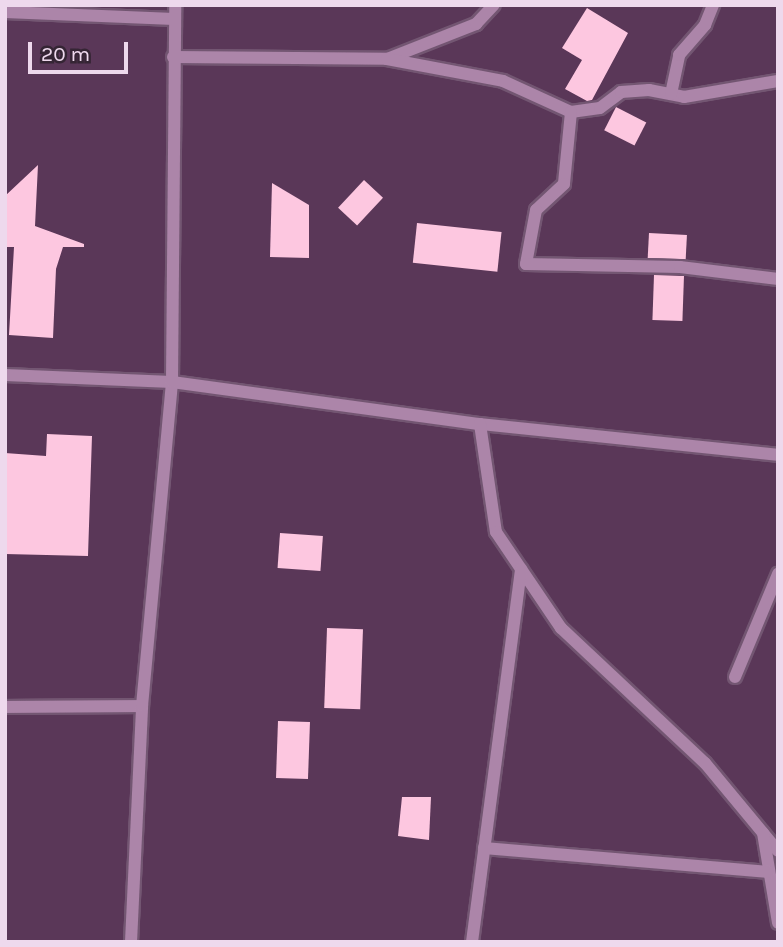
<!DOCTYPE html>
<html>
<head>
<meta charset="utf-8">
<style>
  body { margin:0 }
  #map { position:relative; width:783px; height:947px; overflow:hidden; background:#5a3758; font-family:Karla,sans-serif }
  div>[style] { position:absolute }
  .building>* { inset:0; background:#fdc7e0; transform-origin:0 0 }
  .roads { filter:drop-shadow(2px 0 #735672) drop-shadow(-2px 0 #735672) drop-shadow(0 2px #735672) drop-shadow(0 -2px #735672) }
  .minor>* { height:12px; margin:-6px; padding:0 6px; transform-origin:6px; border-radius:6px; background:#ac85a9 }
  span { translate:-50% -50%; white-space:nowrap; text-align:center; line-height:1.15; -webkit-text-stroke:7px #352534; paint-order:stroke }
  .frame { position:absolute; inset:0; border:7px solid #eed9ed; pointer-events:none }
  .scale { position:absolute; left:28px; top:42px; width:100px; height:32px; box-sizing:border-box; border:4px solid #eed9ed; border-top:0; padding-left:9px; font-size:21px; line-height:24px; white-space:nowrap; color:#eed9ed; -webkit-text-stroke:5px #352534; paint-order:stroke }
</style>
</head>
<body>
<div id="map">
  <div class="building">
    <i style="clip-path:polygon(587px 8px,628px 33px,592px 100px,587px 101px,565px 89px,582px 60px,562px 48px)"></i>
    <i style="left:616px;top:107px;width:34px;height:26px;rotate:27deg"></i>
    <i style="clip-path:polygon(38px 165px,35px 226px,84px 244px,84px 247px,63px 247px,56px 269px,53px 338px,9px 335px,14px 247px,5px 247px,5px 196px)"></i>
    <i style="left:364px;top:180px;width:26px;height:38px;rotate:43deg"></i>
    <i style="clip-path:polygon(272px 183px,309px 205px,309px 258px,270px 257px)"></i>
    <i style="left:417px;top:223px;width:85px;height:40px;rotate:6deg"></i>
    <i style="left:649px;top:233px;width:38px;height:25px;rotate:3deg"></i>
    <i style="left:654px;top:275px;width:30px;height:45px;rotate:2deg"></i>
    <i style="clip-path:polygon(47px 434px,92px 436px,88px 556px,5px 554px,5px 453px,46px 456px)"></i>
    <i style="left:280px;top:533px;width:43px;height:35px;rotate:4deg"></i>
    <i style="left:327px;top:628px;width:36px;height:80px;rotate:2deg"></i>
    <i style="left:278px;top:721px;width:32px;height:57px;rotate:2deg"></i>
    <i style="clip-path:polygon(402px 797px,431px 797px,429px 840px,398px 836px)"></i>
  </div>
  <div class="roads">
    <div class="minor">
      <i style="left:5px;top:12px;width:169px;rotate:2.4deg"></i>
      <i style="left:173px;top:57px;width:214px;rotate:0.5deg"></i>
      <i style="left:387px;top:59px;width:96px;rotate:-21.5deg"></i>
      <i style="left:476px;top:24px;width:26px;rotate:-47deg"></i>
      <i style="left:387px;top:59px;width:118px;rotate:10.7deg"></i>
      <i style="left:503px;top:81px;width:75px;rotate:24.5deg"></i>
      <i style="left:571px;top:112px;width:29px;rotate:-8deg"></i>
      <i style="left:600px;top:108px;width:26px;rotate:-37deg"></i>
      <i style="left:621px;top:92px;width:28px;rotate:-4deg"></i>
      <i style="left:649px;top:90px;width:36px;rotate:11deg"></i>
      <i style="left:684px;top:97px;width:95px;rotate:-9.7deg"></i>
      <i style="left:671px;top:94px;width:40px;rotate:-78deg"></i>
      <i style="left:679px;top:55px;width:40px;rotate:-49deg"></i>
      <i style="left:705px;top:25px;width:22px;rotate:-68deg"></i>
      <i style="left:571px;top:112px;width:72px;rotate:95.6deg"></i>
      <i style="left:564px;top:184px;width:38px;rotate:137deg"></i>
      <i style="left:536px;top:210px;width:55px;rotate:100.5deg"></i>
      <i style="left:526px;top:264px;width:154px;rotate:1.1deg"></i>
      <i style="left:680px;top:267px;width:99px;rotate:7deg"></i>
      <i style="left:5px;top:375px;width:167px;rotate:2.4deg"></i>
      <i style="left:172px;top:382px;width:311px;rotate:7.8deg"></i>
      <i style="left:480px;top:424px;width:300px;rotate:5.9deg"></i>
      <i style="left:480px;top:424px;width:109px;rotate:81.6deg"></i>
      <i style="left:496px;top:532px;width:116px;rotate:55.9deg"></i>
      <i style="left:561px;top:628px;width:197px;rotate:43.2deg"></i>
      <i style="left:705px;top:763px;width:114px;rotate:50.3deg"></i>
      <i style="left:735px;top:677px;width:112px;rotate:-67.3deg"></i>
      <i style="left:5px;top:707px;width:137px;rotate:-0.4deg"></i>
      <i style="left:763px;top:833px;width:91px;rotate:80.5deg"></i>
      <i style="left:484px;top:848px;width:286px;rotate:4.8deg"></i>
      <i style="left:131px;top:942px;width:236px;rotate:-87.3deg"></i>
      <i style="left:142px;top:706px;width:325px;rotate:-84.7deg"></i>
      <i style="left:172px;top:382px;width:377px;rotate:-89.5deg"></i>
      <i style="left:472px;top:942px;width:376px;rotate:-82.5deg"></i>
    </div>
  </div>
  <div class="frame"></div>
  <div class="scale">20 m</div>
</div>
</body>
</html>
